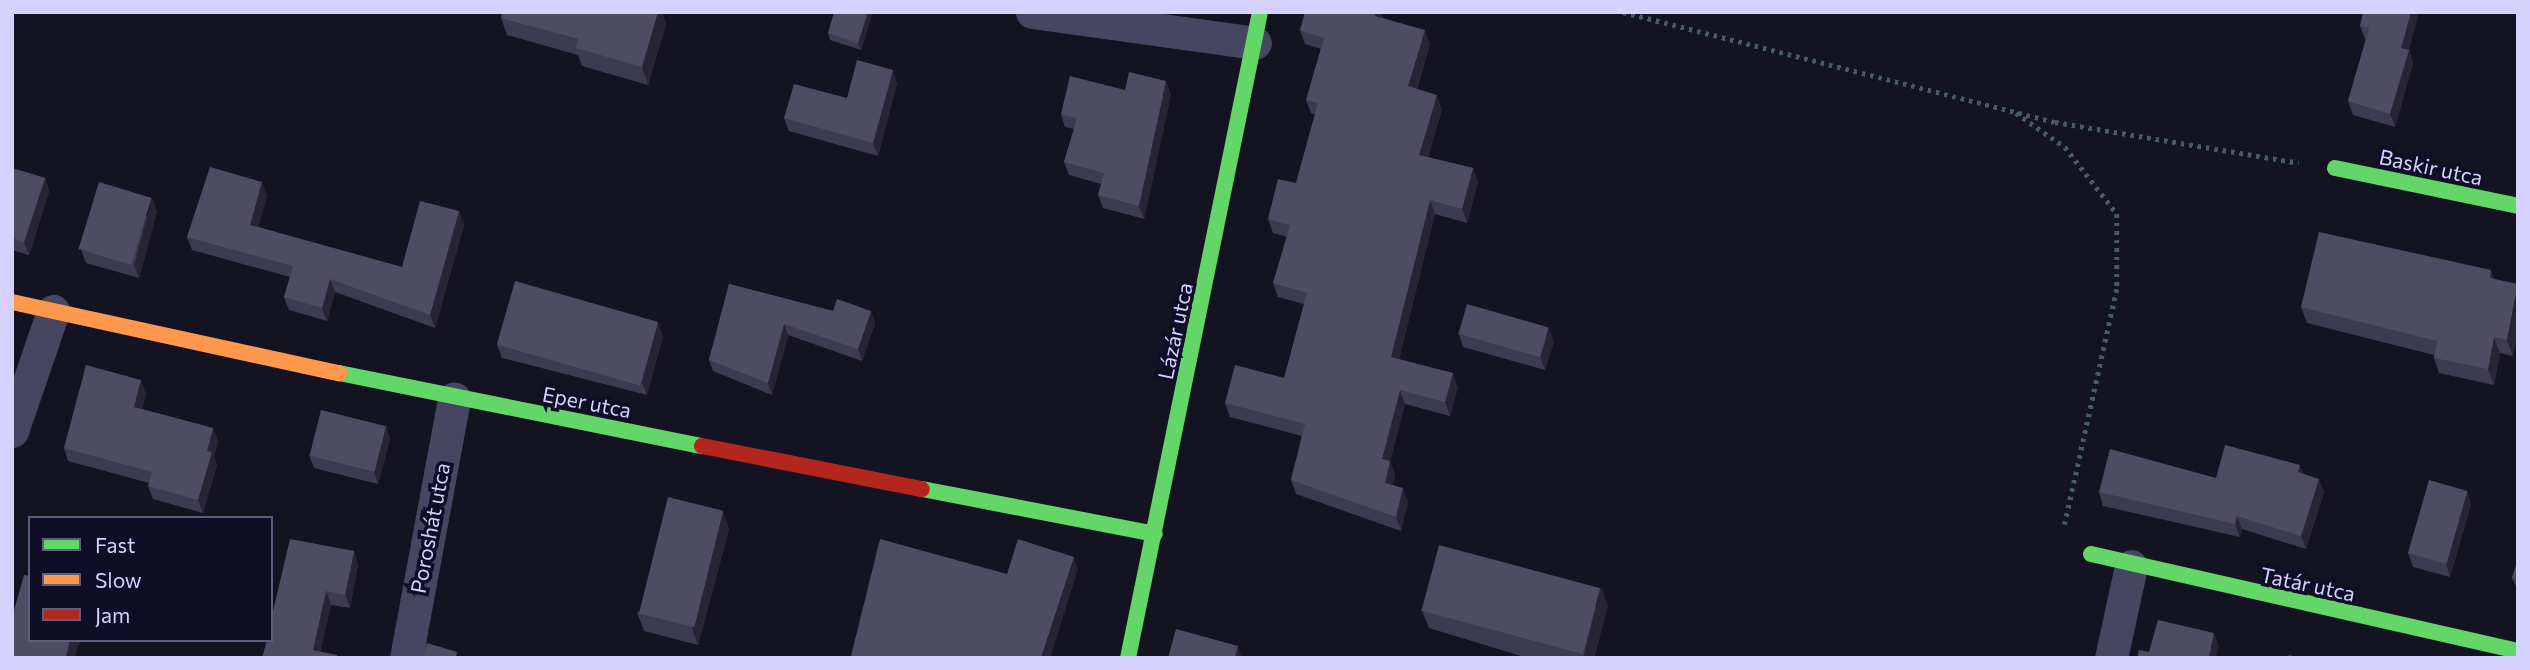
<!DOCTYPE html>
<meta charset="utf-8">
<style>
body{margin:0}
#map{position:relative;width:2530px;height:670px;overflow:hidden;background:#141321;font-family:Commissioner,sans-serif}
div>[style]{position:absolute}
.path>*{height:4.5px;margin-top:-2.25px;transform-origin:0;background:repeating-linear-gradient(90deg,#475a6a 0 3.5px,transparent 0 8.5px)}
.street>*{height:33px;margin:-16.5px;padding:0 16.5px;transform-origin:16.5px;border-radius:16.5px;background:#464662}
.fast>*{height:16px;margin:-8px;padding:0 8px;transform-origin:8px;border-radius:8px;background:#63d668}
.slow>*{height:16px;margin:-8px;padding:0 8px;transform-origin:8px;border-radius:8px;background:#ff974d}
.jam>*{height:16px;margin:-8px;padding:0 8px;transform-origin:8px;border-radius:8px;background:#b3261e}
.wall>*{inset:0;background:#3d3b50}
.shaded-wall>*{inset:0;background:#262435}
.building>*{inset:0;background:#4e4c63;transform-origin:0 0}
span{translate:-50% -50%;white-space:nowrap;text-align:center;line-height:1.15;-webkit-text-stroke:7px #100d27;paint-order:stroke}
.street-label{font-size:21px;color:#d6d2ff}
.frame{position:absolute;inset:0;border:14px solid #d6d2ff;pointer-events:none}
.legend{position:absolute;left:28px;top:516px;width:245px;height:126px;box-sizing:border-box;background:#100d27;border:2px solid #5f5c7d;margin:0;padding:9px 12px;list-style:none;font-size:21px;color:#d6d2ff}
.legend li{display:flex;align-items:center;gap:14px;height:35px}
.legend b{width:35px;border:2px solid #5f5c7d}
</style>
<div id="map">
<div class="path">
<div style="left:1623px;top:12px;width:446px;rotate:14.3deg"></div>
<div style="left:2055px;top:122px;width:247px;rotate:9.5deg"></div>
<div style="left:2016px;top:113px;width:60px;rotate:34.8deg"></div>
<div style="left:2065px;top:147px;width:85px;rotate:52.2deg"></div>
<div style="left:2117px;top:214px;width:75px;rotate:90deg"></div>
<div style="left:2117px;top:289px;width:241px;rotate:102.5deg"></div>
</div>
<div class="street">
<div style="left:1032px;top:12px;width:225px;rotate:7.9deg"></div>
<div style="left:12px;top:431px;width:127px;rotate:-71.1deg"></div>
<div style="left:406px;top:658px;width:264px;rotate:-79.5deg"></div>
<div style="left:2111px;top:658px;width:94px;rotate:-77.7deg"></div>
</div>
<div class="fast">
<div style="left:2335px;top:168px;width:187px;rotate:11.7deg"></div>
<div style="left:339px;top:373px;width:370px;rotate:11.4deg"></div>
<div style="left:922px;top:489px;width:237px;rotate:10.9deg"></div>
<div style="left:2091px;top:554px;width:438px;rotate:12.8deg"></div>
<div style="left:1128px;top:658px;width:659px;rotate:-78.45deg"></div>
</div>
<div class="slow">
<div style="left:12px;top:302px;width:335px;rotate:12.3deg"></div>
</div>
<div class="jam">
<div style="left:702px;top:446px;width:224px;rotate:11.1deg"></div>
</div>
<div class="wall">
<div style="clip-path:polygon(502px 12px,662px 12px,666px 24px,648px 85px,582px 66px,578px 55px,507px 35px,501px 18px)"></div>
<div style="clip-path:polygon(1381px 12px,1383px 18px,1430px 44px,1417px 89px,1442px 109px,1428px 157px,1473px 168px,1478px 182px,1467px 223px,1435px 214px,1399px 359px,1458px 387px,1450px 416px,1405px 404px,1390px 461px,1395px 475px,1393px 485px,1408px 502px,1401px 531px,1296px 494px,1291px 480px,1302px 436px,1230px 417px,1225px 403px,1284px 378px,1304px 304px,1278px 297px,1273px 283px,1287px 237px,1273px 233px,1268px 219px,1296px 183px,1315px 115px,1311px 113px,1306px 100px,1321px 49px,1305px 44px,1300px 30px)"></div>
<div style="clip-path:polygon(872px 14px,861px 50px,830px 40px,828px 33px)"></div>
<div style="clip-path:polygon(2418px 14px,2409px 50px,2413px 63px,2395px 127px,2353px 115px,2348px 101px,2366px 39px,2365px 39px,2360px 26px)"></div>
<div style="clip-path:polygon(897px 83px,878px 156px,789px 131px,784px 118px)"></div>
<div style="clip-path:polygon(1125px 90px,1171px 94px,1144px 219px,1103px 208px,1098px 195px,1101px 184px,1069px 175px,1064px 162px,1074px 129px,1065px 127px,1061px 114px)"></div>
<div style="clip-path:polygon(12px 168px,45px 178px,49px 192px,29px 255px,12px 250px)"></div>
<div style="clip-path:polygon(267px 195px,258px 227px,402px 267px,459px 211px,464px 225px,435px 328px,335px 292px,327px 321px,289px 310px,284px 297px,290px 277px,192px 250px,187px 237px)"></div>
<div style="clip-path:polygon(157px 211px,139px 278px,86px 263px,81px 250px)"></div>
<div style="clip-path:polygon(2491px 270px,2513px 356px,2500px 353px,2494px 385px,2439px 373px,2434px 358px,2434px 355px,2307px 323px,2301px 307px)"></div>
<div style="clip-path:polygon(729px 284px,833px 311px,871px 311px,875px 323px,862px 361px,788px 335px,772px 395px,713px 371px,709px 360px)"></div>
<div style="clip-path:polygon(1459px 334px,1554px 341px,1545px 370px,1463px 347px)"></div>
<div style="clip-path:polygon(663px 336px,647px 395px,502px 358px,497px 345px)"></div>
<div style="clip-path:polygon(146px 393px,142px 409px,213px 428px,218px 441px,214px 457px,217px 465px,203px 513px,153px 499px,148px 486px,149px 483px,68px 461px,64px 448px)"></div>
<div style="clip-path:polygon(386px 426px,390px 439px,378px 484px,314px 468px,309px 455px)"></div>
<div style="clip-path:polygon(2304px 474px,2324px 492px,2306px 549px,2242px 529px,2240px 537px,2103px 506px,2099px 492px,2216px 478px)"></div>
<div style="clip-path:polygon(2467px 491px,2471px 504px,2450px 577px,2413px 567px,2408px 553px)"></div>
<div style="clip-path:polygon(729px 529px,698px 645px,644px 631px,637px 613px)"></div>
<div style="clip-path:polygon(354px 551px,358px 565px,350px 608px,331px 605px,320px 652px,262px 658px)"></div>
<div style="clip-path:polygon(2518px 559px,2518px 591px,2512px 578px)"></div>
<div style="clip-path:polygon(1608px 605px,1594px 658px,1528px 658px,1429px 628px,1422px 611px)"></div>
</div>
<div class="shaded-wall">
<div style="clip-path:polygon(653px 12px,662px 12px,666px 24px,648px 85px,642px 67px)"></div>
<div style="clip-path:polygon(868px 12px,872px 12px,872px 14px,861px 50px,858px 43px)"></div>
<div style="clip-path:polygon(1376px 12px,1381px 12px,1383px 19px,1375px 16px)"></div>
<div style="clip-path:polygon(2411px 12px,2418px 12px,2418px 14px,2409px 50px,2413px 63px,2395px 127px,2390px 114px,2401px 48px)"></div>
<div style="clip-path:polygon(1425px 30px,1430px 44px,1413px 100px,1408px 86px)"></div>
<div style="clip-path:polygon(893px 70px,897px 83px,878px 156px,873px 143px)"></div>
<div style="clip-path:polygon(1166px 81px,1171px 94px,1144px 219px,1139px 206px)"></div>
<div style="clip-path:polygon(1437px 95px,1442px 109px,1424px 169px,1419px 155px)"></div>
<div style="clip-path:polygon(1473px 168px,1478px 182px,1467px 223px,1462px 209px)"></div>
<div style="clip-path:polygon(45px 178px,49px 192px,29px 255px,24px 242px)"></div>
<div style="clip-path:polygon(262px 182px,267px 195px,255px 238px,250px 225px)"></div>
<div style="clip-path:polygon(152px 198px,157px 211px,139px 278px,134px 265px)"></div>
<div style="clip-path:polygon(1430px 200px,1435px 214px,1396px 371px,1391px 357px)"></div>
<div style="clip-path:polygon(459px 211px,464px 225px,435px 328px,430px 315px)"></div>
<div style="clip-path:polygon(2491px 270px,2497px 285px,2490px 278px)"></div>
<div style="clip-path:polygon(330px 279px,335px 292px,327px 321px,322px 308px)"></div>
<div style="clip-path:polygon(2518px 289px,2518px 333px,2513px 356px,2507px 340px)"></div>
<div style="clip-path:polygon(871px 311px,875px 323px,862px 361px,858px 349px)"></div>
<div style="clip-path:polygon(658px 322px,663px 336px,647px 395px,642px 382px)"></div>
<div style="clip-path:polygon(784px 324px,788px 335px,772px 395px,768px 383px)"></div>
<div style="clip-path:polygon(1549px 328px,1554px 341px,1545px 370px,1540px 357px)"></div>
<div style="clip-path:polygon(2494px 337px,2500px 353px,2494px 385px,2488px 369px)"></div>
<div style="clip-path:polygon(1453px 373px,1458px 387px,1450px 416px,1445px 402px)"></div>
<div style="clip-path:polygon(141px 380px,146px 393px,139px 420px,134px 407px)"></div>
<div style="clip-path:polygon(1400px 390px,1405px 404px,1387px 473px,1382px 459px)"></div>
<div style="clip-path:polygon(386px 426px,390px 439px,378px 484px,374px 471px)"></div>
<div style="clip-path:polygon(213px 428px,218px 441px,214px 457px,217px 465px,203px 513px,198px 500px,207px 451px)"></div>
<div style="clip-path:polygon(1390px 461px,1395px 475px,1390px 497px,1385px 483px)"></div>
<div style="clip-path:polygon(2300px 465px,2305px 478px,2298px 472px)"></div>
<div style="clip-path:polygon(2319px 479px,2324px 492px,2306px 549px,2301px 536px)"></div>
<div style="clip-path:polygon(1403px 488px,1408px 502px,1401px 531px,1396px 517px)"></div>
<div style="clip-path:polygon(2467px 491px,2471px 504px,2450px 577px,2446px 564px)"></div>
<div style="clip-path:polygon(723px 511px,729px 529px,698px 645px,692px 628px)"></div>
<div style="clip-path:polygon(2237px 516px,2242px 529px,2240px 537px,2235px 524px)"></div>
<div style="clip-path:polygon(354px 551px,358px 565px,350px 608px,345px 595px)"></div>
<div style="clip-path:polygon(1074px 557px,1078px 570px,1050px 658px,1041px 658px)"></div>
<div style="clip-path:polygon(1601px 587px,1608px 605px,1594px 658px,1583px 658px)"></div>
<div style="clip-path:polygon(326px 591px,331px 605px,319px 658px,313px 650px)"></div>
<div style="clip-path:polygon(2214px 633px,2219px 646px,2216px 658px,2209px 658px)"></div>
<div style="clip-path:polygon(70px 640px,80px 640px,75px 658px,66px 658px)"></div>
<div style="clip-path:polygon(1238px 646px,1242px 658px,1235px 658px)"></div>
</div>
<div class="building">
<div style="clip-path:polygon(502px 12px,658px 12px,642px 67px,576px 48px,579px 39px,501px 18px)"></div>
<div style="clip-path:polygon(834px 12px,868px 12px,858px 43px,828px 33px)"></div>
<div style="clip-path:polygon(1305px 12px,1376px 12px,1375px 16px,1425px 30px,1408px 86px,1437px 95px,1419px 155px,1473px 168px,1462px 209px,1430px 200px,1391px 357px,1453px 373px,1445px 402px,1400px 390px,1382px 459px,1390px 461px,1385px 483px,1403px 488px,1396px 517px,1291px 480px,1305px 424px,1225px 403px,1235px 365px,1284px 378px,1307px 293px,1273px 283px,1290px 225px,1268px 219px,1278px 179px,1296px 183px,1318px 103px,1306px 100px,1324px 38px,1300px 30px)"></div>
<div style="clip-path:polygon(2363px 12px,2411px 12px,2401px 48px,2409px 50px,2390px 114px,2348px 101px,2369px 28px,2360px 26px)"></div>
<div style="clip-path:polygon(857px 60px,893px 70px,873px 143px,784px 118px,794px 84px,847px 98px)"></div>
<div style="clip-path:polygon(1129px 72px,1166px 81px,1139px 206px,1098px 195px,1104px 173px,1064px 162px,1077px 118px,1061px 114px,1070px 76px,1125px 90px)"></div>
<div style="clip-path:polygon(210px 167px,262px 182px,250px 225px,402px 267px,420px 201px,459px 211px,430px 315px,330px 279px,322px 308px,284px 297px,293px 266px,187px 237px)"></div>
<div style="clip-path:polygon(12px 168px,45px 178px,24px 242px,12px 238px)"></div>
<div style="left:99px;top:182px;width:55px;height:70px;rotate:17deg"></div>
<div style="clip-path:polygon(2319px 232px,2491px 270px,2490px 278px,2518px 284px,2507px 340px,2494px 337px,2488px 369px,2434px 358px,2437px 341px,2301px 307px)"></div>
<div style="left:515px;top:281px;width:149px;height:66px;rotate:16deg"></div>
<div style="clip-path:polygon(729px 284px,833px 311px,837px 299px,871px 311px,858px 349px,784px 324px,768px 383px,709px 360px)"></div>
<div style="left:1467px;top:304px;width:85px;height:31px;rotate:16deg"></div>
<div style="clip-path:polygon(86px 365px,141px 380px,134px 407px,213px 428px,207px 451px,212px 452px,198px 500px,148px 486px,152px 472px,64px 448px)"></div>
<div style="left:321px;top:410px;width:67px;height:47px;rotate:14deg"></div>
<div style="clip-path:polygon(2225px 445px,2300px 465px,2298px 472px,2319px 479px,2301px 536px,2237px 516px,2235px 524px,2099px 492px,2110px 449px,2216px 478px)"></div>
<div style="left:2429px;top:480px;width:40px;height:76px;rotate:16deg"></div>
<div style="left:668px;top:497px;width:57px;height:120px;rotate:14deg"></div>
<div style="clip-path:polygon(290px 539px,354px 551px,345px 595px,326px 591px,313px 650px,337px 655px,337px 658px,262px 658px,267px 640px,271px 640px,271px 620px)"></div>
<div style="clip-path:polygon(880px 539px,1007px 574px,1018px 539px,1074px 557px,1041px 658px,861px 658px,851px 656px)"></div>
<div style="left:1439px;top:545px;width:167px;height:68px;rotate:15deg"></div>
<div style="clip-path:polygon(2518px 559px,2518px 579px,2512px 578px)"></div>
<div style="clip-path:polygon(24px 575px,30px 576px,30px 640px,70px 640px,66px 658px,12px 658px,12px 617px)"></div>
<div style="clip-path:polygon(2158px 620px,2214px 633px,2209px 658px,2137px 658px,2139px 650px,2149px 652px)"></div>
<div style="clip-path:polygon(1176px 629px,1238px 646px,1235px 658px,1168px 658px)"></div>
<div style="clip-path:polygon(427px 643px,457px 652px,456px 658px,422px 658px)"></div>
<div style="clip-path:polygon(2289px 655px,2300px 658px,2288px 658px)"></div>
</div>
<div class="street-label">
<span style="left:2431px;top:167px;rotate:12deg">Baskir utca</span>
<span style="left:1175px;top:331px;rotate:-78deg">Lázár utca</span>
<span style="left:587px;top:402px;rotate:11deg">Eper utca</span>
<span style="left:430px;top:528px;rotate:-79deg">Poroshát utca</span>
<span style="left:2308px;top:584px;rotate:12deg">Tatár utca</span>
</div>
<div class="frame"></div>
<ul class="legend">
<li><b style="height:9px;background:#63d668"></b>Fast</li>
<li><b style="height:9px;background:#ff974d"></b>Slow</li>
<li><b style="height:9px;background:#b3261e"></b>Jam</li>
</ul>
</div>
